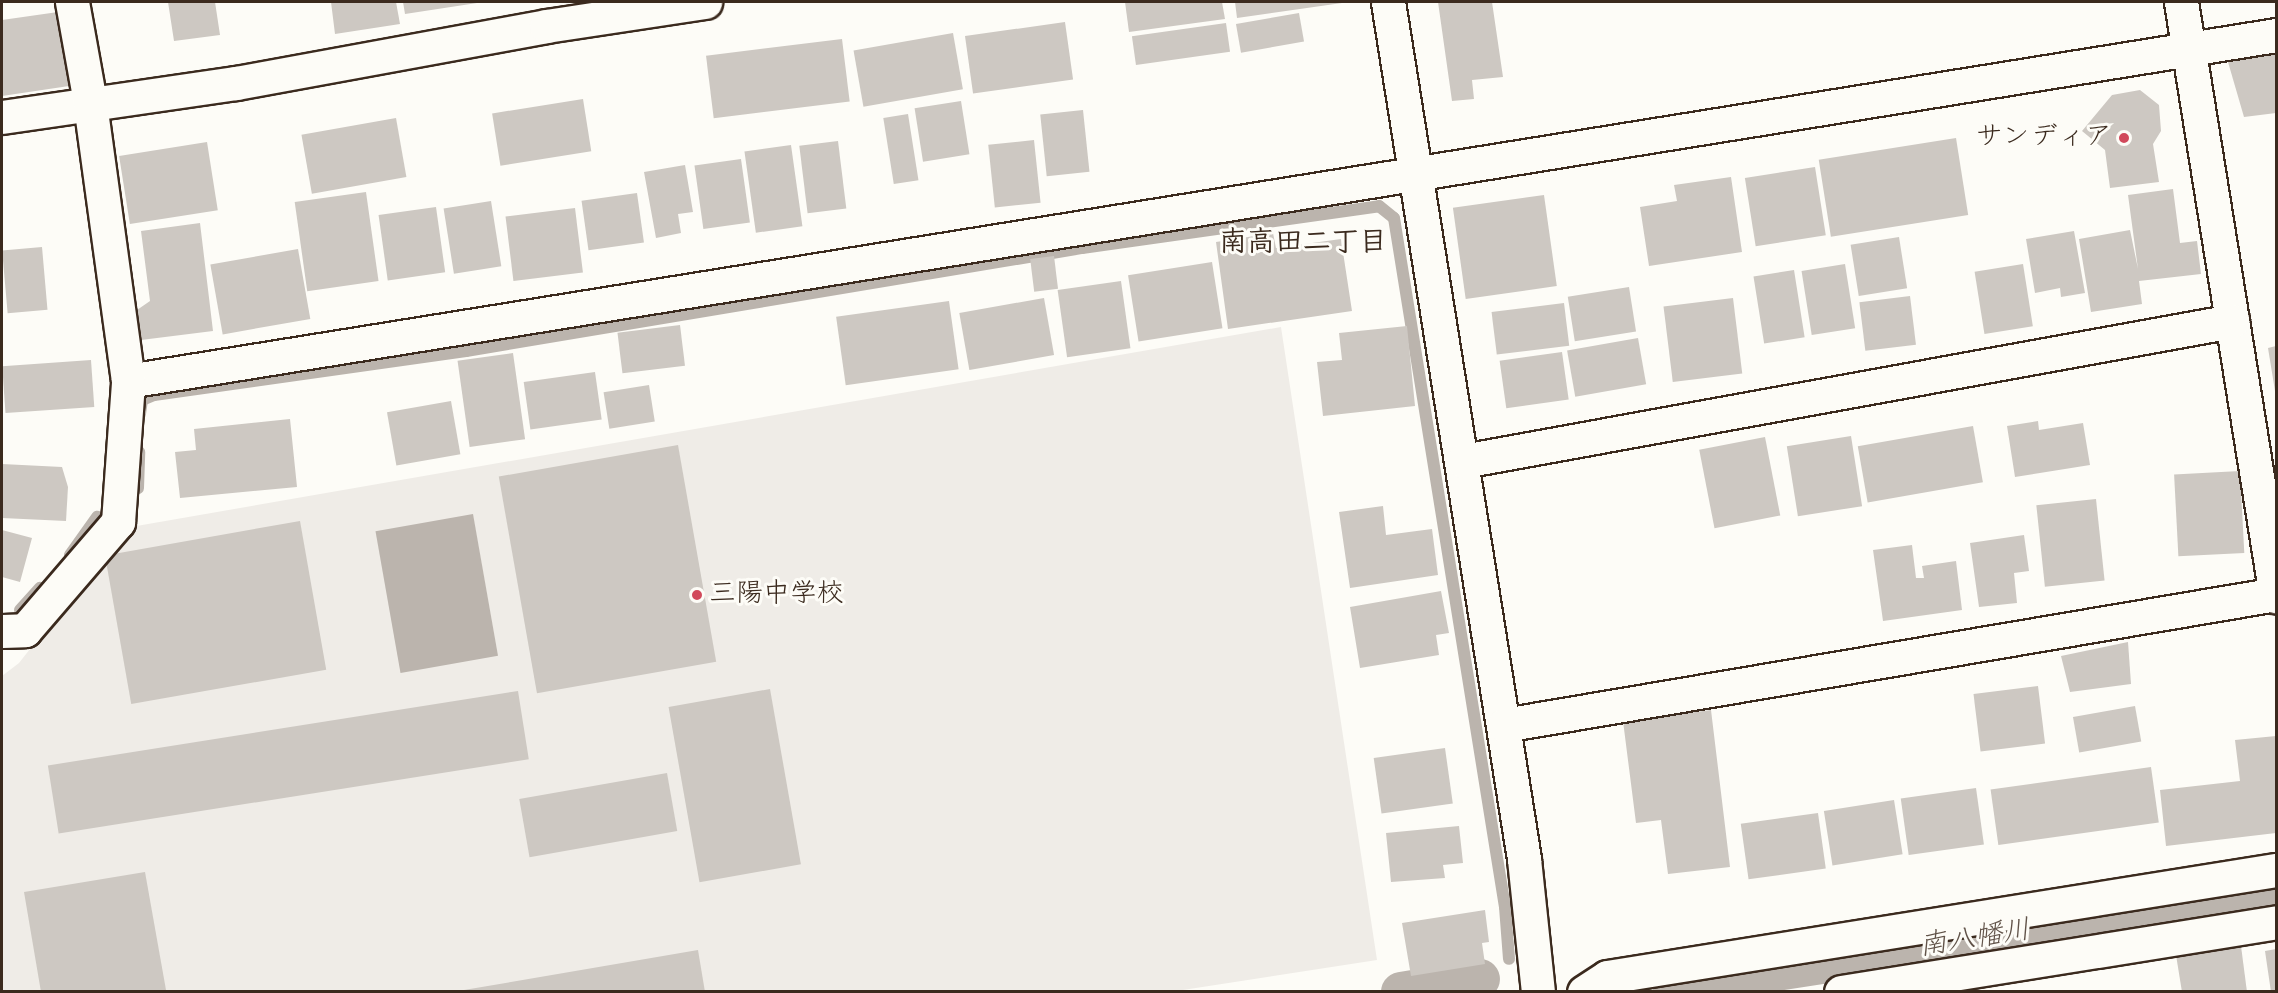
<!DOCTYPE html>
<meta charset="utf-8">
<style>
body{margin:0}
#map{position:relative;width:2278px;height:993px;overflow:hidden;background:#fdfcf7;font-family:"Indie Flower","Klee One",sans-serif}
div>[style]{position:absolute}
.built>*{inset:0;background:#efece7}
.water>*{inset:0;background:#bbb4ad;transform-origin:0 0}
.stream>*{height:12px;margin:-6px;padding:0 6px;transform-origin:6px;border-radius:6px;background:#bbb4ad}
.canal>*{height:40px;margin:-20px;padding:0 20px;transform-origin:20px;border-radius:20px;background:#bbb4ad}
.building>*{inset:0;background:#cdc8c2;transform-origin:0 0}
.roads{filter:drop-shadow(2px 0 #3b2a1e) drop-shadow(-2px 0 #3b2a1e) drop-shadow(0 2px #3b2a1e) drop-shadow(0 -2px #3b2a1e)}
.minor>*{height:33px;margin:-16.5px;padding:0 16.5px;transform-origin:16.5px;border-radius:16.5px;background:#fdfcf7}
.dots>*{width:16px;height:16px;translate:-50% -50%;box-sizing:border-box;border:3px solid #fdfcf7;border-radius:50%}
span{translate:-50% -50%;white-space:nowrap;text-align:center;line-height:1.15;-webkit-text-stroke:6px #fdfcf7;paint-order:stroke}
.poi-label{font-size:27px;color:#3b2a1e}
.right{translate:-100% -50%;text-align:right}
.left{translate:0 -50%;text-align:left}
.neighbourhood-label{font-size:28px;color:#3b2a1e;font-weight:700}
.water-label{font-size:28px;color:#615349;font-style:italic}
.frame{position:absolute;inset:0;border:3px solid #3b2a1e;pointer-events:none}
</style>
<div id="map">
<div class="built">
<div style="clip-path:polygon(1281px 327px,1377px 960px,1170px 992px,2px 992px,2px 676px,19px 663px,125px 528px)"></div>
</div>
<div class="water">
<div style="left:473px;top:514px;width:144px;height:99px;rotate:80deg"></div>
</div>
<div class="stream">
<div style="left:140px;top:414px;width:14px;rotate:-82deg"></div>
<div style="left:142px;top:400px;width:13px;rotate:-23deg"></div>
<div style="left:154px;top:395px;width:315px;rotate:-8deg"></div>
<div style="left:466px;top:351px;width:625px;rotate:-9.49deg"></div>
<div style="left:1082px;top:248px;width:300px;rotate:-8deg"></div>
<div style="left:1379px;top:206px;width:19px;rotate:39deg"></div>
<div style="left:1394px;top:218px;width:698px;rotate:80.85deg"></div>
<div style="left:1505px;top:907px;width:52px;rotate:85.6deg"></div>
<div style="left:138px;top:488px;width:36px;rotate:-88deg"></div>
<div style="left:70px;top:555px;width:47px;rotate:-54.6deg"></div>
<div style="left:20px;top:610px;width:30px;rotate:-48deg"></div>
</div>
<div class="canal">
<div style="left:1673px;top:987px;width:610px;rotate:-8.77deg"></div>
<div style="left:1401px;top:992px;width:80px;rotate:-9.3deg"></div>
</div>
<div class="building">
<div style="clip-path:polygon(168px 2px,215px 2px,220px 35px,174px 41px)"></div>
<div style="clip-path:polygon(331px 2px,396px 2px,400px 24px,335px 34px)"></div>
<div style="clip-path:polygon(403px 2px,477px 2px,477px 3px,405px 14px)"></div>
<div style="clip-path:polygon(1125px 2px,1222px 2px,1225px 19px,1129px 32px)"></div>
<div style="clip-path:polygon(1235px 2px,1342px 2px,1342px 3px,1237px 18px)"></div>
<div style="clip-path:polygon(1438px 2px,1492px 2px,1503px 77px,1472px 80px,1474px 99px,1452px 101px)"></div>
<div style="clip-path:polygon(58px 12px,69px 86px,2px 96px,2px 20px)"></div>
<div style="left:1299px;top:13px;width:29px;height:64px;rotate:80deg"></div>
<div style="left:1065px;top:22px;width:58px;height:101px;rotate:82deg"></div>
<div style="left:1226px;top:23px;width:29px;height:95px;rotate:82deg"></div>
<div style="left:953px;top:33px;width:57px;height:101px;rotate:80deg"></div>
<div style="left:842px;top:39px;width:63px;height:137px;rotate:83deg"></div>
<div style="clip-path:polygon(2276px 54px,2276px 113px,2244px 117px,2228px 62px)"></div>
<div style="clip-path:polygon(2140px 90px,2159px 105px,2161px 131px,2153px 144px,2159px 182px,2110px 188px,2105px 150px,2082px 131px,2112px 95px)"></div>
<div style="left:583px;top:99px;width:53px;height:92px;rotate:81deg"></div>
<div style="left:961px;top:101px;width:54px;height:47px;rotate:81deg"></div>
<div style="left:1083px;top:110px;width:62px;height:43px;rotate:84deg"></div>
<div style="left:908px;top:114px;width:67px;height:25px;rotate:81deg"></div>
<div style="left:396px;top:118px;width:60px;height:96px;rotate:80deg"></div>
<div style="left:1956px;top:138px;width:78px;height:139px;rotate:81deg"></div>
<div style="left:1034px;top:140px;width:63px;height:46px;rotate:84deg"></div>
<div style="left:838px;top:141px;width:68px;height:39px;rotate:83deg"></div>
<div style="left:207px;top:142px;width:69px;height:89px;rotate:81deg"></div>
<div style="left:791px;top:145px;width:82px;height:47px;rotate:82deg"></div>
<div style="left:741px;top:159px;width:64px;height:47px;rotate:82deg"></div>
<div style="clip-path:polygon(685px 165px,693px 212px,678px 214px,681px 233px,656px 238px,644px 172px)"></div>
<div style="left:1815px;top:167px;width:69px;height:71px;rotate:81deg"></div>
<div style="clip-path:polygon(1731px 177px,1742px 252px,1649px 266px,1640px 207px,1677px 201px,1674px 185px)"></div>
<div style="clip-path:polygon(2173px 189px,2180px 243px,2197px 241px,2201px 274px,2139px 281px,2142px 304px,2091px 312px,2079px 239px,2130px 230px,2138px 269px,2128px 195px)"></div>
<div style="left:366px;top:192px;width:90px;height:72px;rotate:82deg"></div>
<div style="left:637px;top:193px;width:50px;height:56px;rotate:82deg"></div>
<div style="left:1544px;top:195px;width:92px;height:92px;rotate:82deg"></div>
<div style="left:491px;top:201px;width:66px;height:48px;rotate:81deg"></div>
<div style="left:436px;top:207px;width:66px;height:58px;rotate:82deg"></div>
<div style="left:575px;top:208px;width:65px;height:70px;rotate:83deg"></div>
<div style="clip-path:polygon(200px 223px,213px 331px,141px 340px,137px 310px,150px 301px,141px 231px)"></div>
<div style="clip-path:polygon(2074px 231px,2085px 293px,2061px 297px,2060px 288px,2035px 293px,2026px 239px)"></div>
<div style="clip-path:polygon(1273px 233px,1276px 248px,1341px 239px,1352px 311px,1228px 329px,1216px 242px)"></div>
<div style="left:1899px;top:237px;width:52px;height:49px;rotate:81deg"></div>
<div style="left:42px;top:247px;width:63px;height:40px;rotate:85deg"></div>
<div style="left:298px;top:249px;width:71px;height:89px;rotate:80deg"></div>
<div style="left:1054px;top:256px;width:33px;height:24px;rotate:83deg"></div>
<div style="left:1212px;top:262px;width:67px;height:85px;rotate:81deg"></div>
<div style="left:1845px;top:264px;width:65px;height:44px;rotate:81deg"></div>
<div style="left:2023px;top:264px;width:63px;height:49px;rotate:81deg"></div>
<div style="left:1794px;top:270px;width:68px;height:41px;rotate:81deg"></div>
<div style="left:1121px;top:281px;width:68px;height:64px;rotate:82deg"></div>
<div style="left:1629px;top:287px;width:45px;height:62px;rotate:81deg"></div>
<div style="left:1910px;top:296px;width:49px;height:51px;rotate:83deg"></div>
<div style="left:1044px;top:298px;width:58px;height:86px;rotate:80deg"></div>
<div style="left:1733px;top:298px;width:76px;height:70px;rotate:83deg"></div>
<div style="left:949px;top:301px;width:69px;height:114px;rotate:82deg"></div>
<div style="left:1564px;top:303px;width:43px;height:73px;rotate:83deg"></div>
<div style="left:680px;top:325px;width:41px;height:63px;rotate:83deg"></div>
<div style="clip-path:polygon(1407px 326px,1415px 406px,1323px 416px,1317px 362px,1342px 360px,1339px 333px)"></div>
<div style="left:1638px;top:338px;width:47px;height:72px;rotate:80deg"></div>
<div style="clip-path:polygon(2276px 346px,2276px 391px,2275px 391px,2268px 348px)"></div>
<div style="left:1562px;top:352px;width:48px;height:63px;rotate:82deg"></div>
<div style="left:513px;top:353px;width:87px;height:56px;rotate:82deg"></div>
<div style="left:91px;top:360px;width:47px;height:89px;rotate:86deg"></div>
<div style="left:595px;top:372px;width:48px;height:72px;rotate:82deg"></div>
<div style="left:649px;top:385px;width:37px;height:46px;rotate:81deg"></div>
<div style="left:451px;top:401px;width:54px;height:65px;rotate:80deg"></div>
<div style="clip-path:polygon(290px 419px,297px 487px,180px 498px,175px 452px,196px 450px,194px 429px)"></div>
<div style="clip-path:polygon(2038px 421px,2039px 430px,2083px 423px,2090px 465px,2015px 477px,2007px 426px)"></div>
<div style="left:1973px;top:426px;width:57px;height:117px;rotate:80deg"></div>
<div style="left:1851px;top:436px;width:71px;height:65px;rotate:81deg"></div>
<div style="left:1765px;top:437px;width:80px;height:67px;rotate:79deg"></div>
<div style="left:678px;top:445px;width:220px;height:182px;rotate:80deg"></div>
<div style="clip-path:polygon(2px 464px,62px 467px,68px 487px,66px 521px,2px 518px)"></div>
<div style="left:2240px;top:471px;width:82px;height:66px;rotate:87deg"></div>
<div style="left:2096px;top:499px;width:82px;height:60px;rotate:84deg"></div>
<div style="clip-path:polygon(1383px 506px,1386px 535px,1432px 529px,1438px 575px,1350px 588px,1339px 512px)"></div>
<div style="left:300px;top:521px;width:151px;height:198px;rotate:80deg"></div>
<div style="clip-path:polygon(2px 530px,32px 538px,20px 582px,2px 577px)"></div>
<div style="clip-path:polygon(2024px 535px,2029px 571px,2014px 573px,2017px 603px,1979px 607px,1970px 543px)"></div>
<div style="clip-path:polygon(1912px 545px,1916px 578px,1924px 578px,1922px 566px,1956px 561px,1962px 610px,1883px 621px,1873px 550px)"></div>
<div style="clip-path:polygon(1441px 591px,1449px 633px,1436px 635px,1439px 655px,1360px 668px,1350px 607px)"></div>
<div style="clip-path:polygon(2128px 642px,2131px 684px,2070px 692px,2061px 656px)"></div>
<div style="left:2038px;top:686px;width:58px;height:65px;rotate:83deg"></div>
<div style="left:770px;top:689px;width:178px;height:103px;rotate:80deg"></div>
<div style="left:518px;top:691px;width:69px;height:476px;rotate:81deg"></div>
<div style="left:2135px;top:706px;width:36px;height:63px;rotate:80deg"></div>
<div style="clip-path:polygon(1711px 710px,1730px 867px,1668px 874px,1661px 820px,1636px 823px,1623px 721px)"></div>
<div style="clip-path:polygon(2276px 736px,2276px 833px,2166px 846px,2160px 790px,2240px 781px,2235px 740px)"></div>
<div style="left:1445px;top:748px;width:56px;height:72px;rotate:82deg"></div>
<div style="left:2151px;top:767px;width:56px;height:162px;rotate:82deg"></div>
<div style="left:667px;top:773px;width:59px;height:150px;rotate:80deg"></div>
<div style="left:1976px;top:788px;width:57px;height:76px;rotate:82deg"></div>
<div style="left:1894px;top:800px;width:55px;height:71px;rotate:81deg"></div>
<div style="left:1818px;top:813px;width:56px;height:78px;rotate:82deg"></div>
<div style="clip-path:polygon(1459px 826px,1463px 863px,1443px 865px,1445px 878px,1391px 882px,1386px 833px)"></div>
<div style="clip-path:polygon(145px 872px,166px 990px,41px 992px,24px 892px)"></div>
<div style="clip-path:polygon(1485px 910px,1489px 942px,1482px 943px,1485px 964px,1411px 976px,1402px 923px)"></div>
<div style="clip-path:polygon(2241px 946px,2247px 992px,2182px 992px,2176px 955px)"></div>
<div style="clip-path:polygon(2276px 949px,2276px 992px,2271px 992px,2265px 951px)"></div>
<div style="clip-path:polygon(698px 950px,705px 992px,464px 992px,464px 990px)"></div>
</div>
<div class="roads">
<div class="minor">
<div style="left:1388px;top:2px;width:868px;rotate:80.98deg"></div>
<div style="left:1524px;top:859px;width:134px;rotate:84deg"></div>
<div style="left:2181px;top:2px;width:602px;rotate:80.91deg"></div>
<div style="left:2px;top:117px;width:236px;rotate:-8.3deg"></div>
<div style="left:236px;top:83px;width:315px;rotate:-10.4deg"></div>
<div style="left:546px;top:26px;width:161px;rotate:-8.6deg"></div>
<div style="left:128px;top:381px;width:2176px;rotate:-9.15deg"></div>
<div style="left:1463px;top:461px;width:782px;rotate:-10.32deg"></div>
<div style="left:2px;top:631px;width:23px;rotate:-2deg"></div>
<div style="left:25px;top:630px;width:143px;rotate:-49.3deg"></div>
<div style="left:118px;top:522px;width:141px;rotate:-85.9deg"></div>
<div style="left:128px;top:381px;width:282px;rotate:-97.8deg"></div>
<div style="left:90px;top:102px;width:102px;rotate:-100.2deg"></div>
<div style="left:1504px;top:725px;width:783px;rotate:-9.63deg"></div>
<div style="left:1584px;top:992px;width:27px;rotate:-33deg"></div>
<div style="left:1607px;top:977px;width:678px;rotate:-9.09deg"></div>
<div style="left:1841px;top:992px;width:441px;rotate:-9.1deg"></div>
</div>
</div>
<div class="dots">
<div style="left:2124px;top:138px;background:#d1495b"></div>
<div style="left:697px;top:595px;background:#d1495b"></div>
</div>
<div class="poi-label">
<span class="right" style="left:2112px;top:138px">サンディア</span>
<span class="left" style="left:709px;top:595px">三陽中学校</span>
</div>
<div class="neighbourhood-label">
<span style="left:1303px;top:244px">南高田二丁目</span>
</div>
<div class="water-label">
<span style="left:1975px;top:940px;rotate:-9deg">南八幡川</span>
</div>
<div class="frame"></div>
</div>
